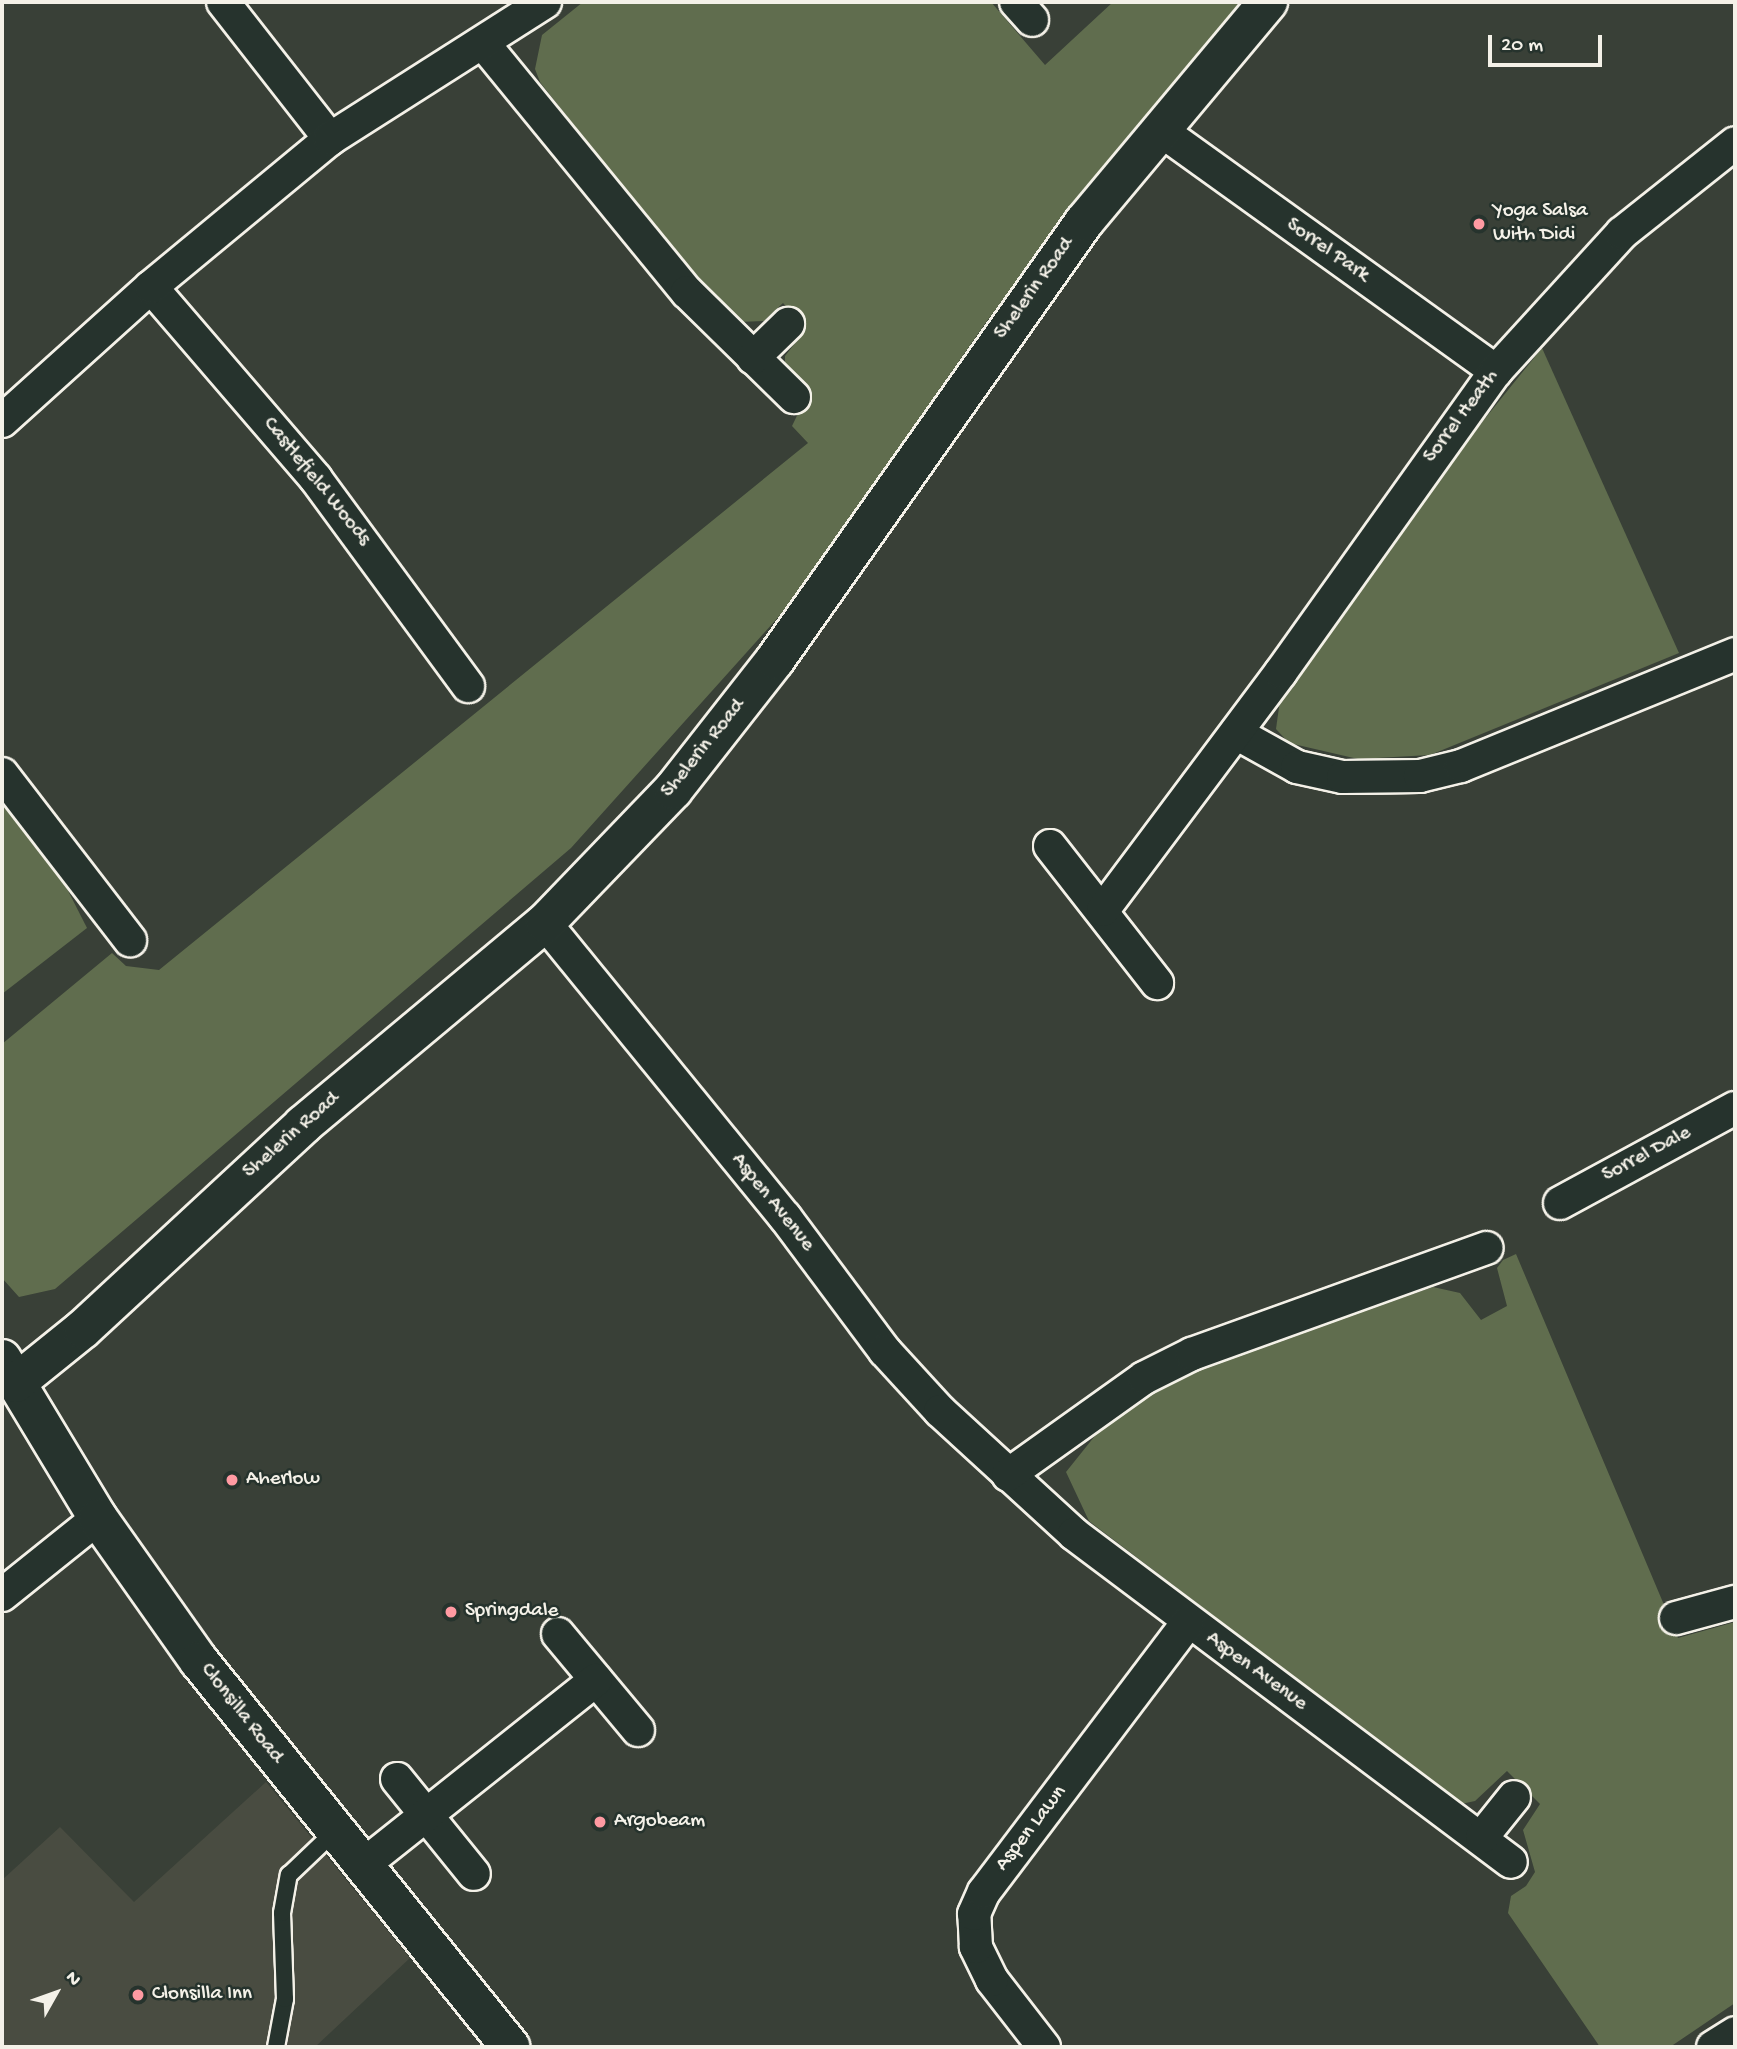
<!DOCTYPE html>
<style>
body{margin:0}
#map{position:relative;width:1737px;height:2049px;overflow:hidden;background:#394037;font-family:"Gochi Hand",sans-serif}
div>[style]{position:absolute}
.built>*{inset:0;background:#494c41}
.green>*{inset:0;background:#606d4e}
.roads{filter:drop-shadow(2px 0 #f4f1e8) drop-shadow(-2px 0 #f4f1e8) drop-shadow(0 2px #f4f1e8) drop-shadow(0 -2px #f4f1e8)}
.lane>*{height:16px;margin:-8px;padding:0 8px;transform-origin:8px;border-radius:8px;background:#26332d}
.street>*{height:32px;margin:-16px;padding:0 16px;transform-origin:16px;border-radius:16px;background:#26332d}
.secondary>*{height:38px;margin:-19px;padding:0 19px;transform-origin:19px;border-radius:19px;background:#26332d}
.dots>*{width:19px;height:19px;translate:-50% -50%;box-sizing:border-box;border:4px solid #26332d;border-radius:50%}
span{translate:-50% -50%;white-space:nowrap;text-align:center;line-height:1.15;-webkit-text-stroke:5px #26332d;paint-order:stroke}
.poi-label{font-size:21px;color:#f4f1e8}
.left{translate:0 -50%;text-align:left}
.street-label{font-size:21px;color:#f4f1e8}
.frame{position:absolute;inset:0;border:4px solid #f4f1e8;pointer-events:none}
.north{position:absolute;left:21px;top:1958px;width:70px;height:70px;-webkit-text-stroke:5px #26332d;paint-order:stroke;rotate:50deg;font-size:19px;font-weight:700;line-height:28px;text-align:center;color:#f4f1e8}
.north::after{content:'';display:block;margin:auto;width:24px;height:32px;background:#f4f1e8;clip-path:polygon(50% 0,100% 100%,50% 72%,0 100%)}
.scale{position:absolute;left:1488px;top:35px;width:114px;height:32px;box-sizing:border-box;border:4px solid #f4f1e8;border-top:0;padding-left:9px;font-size:21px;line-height:24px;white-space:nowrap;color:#f4f1e8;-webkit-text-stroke:5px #26332d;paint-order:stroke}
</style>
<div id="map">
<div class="built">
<div style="clip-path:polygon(266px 1782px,410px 1958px,315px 2047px,2px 2047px,2px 1880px,60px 1827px,134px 1902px)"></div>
</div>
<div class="green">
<div style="clip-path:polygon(583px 2px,991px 2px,1045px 65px,1113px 2px,1247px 2px,1100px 172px,987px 321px,790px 604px,571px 848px,55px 1289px,19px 1297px,2px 1278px,2px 1044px,112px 953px,126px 966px,159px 970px,808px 443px,792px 426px,807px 395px,785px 366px,785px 356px,806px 329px,783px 303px,764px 321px,738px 322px,696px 281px,540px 82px,535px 69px,542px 35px)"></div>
<div style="clip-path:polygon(1542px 348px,1679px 653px,1430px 755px,1358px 759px,1289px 743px,1276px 729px,1280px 700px,1458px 452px)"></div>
<div style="clip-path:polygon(2px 799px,58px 871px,87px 928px,2px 994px)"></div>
<div style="clip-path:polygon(1516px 1254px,1678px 1638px,1735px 1622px,1735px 2003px,1670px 2047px,1600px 2047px,1508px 1913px,1511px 1896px,1526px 1886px,1535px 1872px,1523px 1830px,1540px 1804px,1507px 1771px,1475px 1801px,1461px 1804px,1089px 1521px,1066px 1472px,1102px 1427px,1162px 1388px,1218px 1361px,1433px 1287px,1460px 1293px,1481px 1320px,1507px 1306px,1497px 1268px,1503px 1260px)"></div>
</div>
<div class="roads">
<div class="lane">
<div style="left:276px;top:2047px;width:49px;rotate:-79.4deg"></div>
<div style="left:285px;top:1999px;width:86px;rotate:-92deg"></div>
<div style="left:282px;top:1913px;width:39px;rotate:-80deg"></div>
<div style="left:289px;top:1875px;width:62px;rotate:-43.7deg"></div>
</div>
<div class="street">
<div style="left:223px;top:2px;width:174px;rotate:52deg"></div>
<div style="left:1016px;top:2px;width:24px;rotate:48deg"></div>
<div style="left:483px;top:43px;width:322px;rotate:50.7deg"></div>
<div style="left:687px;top:292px;width:150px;rotate:44.5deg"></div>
<div style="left:1159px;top:129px;width:415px;rotate:35.7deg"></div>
<div style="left:151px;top:287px;width:253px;rotate:49.3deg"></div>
<div style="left:316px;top:479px;width:257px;rotate:53.7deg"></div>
<div style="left:753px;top:358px;width:49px;rotate:-44.2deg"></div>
<div style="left:2px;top:421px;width:200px;rotate:-42deg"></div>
<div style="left:151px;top:287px;width:232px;rotate:-39.6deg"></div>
<div style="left:330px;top:139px;width:255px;rotate:-32.5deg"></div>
<div style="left:1236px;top:733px;width:70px;rotate:29.1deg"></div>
<div style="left:1297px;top:767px;width:47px;rotate:12.3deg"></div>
<div style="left:1343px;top:777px;width:77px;rotate:-0.7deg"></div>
<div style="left:1420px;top:776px;width:42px;rotate:-13.7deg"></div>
<div style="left:1461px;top:766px;width:296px;rotate:-22.2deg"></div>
<div style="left:2px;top:774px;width:210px;rotate:52.4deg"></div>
<div style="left:1050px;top:846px;width:174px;rotate:52deg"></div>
<div style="left:1103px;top:910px;width:297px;rotate:-53.2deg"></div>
<div style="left:1281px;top:672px;width:370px;rotate:-54.5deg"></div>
<div style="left:1496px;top:371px;width:187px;rotate:-47.6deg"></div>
<div style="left:1622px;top:233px;width:144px;rotate:-38.5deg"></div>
<div style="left:545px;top:923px;width:380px;rotate:50.8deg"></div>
<div style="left:785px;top:1217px;width:167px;rotate:53.3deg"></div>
<div style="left:885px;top:1351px;width:81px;rotate:47.5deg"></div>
<div style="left:940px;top:1411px;width:182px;rotate:42.5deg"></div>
<div style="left:1074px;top:1534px;width:546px;rotate:36.89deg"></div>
<div style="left:1560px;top:1203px;width:199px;rotate:-28.5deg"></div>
<div style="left:1008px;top:1475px;width:167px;rotate:-35.5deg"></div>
<div style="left:1144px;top:1378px;width:54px;rotate:-26.6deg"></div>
<div style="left:1192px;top:1354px;width:313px;rotate:-19.8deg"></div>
<div style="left:2px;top:1595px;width:123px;rotate:-38.7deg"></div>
<div style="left:1676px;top:1618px;width:61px;rotate:-15.2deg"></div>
<div style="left:558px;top:1634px;width:125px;rotate:50.2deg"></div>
<div style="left:397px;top:1779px;width:122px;rotate:51deg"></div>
<div style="left:1482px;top:1837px;width:51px;rotate:-51.3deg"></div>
<div style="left:362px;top:1866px;width:299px;rotate:-38.5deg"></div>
<div style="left:1044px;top:2047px;width:85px;rotate:-127.8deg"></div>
<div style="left:992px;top:1980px;width:37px;rotate:-116deg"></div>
<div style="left:976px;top:1947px;width:33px;rotate:-93deg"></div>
<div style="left:974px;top:1914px;width:24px;rotate:-66deg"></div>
<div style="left:984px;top:1892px;width:338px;rotate:-52.9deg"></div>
<div style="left:1713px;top:2047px;width:26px;rotate:-32deg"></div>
</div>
<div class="secondary">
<div style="left:2px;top:1359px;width:186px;rotate:58.9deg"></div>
<div style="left:98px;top:1518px;width:175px;rotate:54.8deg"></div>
<div style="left:199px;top:1661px;width:496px;rotate:51.1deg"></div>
<div style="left:16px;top:1383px;width:86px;rotate:-38.9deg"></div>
<div style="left:83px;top:1329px;width:300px;rotate:-42.8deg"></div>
<div style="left:303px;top:1125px;width:315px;rotate:-39.9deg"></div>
<div style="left:545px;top:923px;width:185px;rotate:-46.1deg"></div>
<div style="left:673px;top:790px;width:165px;rotate:-51.9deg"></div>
<div style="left:775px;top:660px;width:536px;rotate:-54.8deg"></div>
<div style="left:1084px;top:222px;width:287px;rotate:-50.1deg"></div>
</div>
</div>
<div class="dots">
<div style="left:1479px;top:224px;background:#ff9aa2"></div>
<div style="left:232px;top:1480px;background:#ff9aa2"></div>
<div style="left:451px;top:1612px;background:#ff9aa2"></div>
<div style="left:600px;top:1822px;background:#ff9aa2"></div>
<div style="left:138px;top:1995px;background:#ff9aa2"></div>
</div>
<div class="poi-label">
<span class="left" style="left:1493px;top:224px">Yoga Salsa<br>With Didi</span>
<span class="left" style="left:246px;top:1480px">Aherlow</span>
<span class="left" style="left:465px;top:1612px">Springdale</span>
<span class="left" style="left:614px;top:1822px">Argobeam</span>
<span class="left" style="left:152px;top:1995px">Clonsilla Inn</span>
</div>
<div class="street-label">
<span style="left:1327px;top:251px;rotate:35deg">Sorrel Park</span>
<span style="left:1035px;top:289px;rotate:-54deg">Shelerin Road</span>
<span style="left:1462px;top:417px;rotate:-53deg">Sorrel Heath</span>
<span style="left:316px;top:482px;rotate:51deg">Castlefield Woods</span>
<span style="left:704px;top:749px;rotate:-51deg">Shelerin Road</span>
<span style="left:292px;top:1136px;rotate:-41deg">Shelerin Road</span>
<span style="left:1647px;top:1155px;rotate:-28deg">Sorrel Dale</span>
<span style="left:772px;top:1203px;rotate:51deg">Aspen Avenue</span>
<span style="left:1256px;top:1672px;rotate:36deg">Aspen Avenue</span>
<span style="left:241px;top:1714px;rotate:52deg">Clonsilla Road</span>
<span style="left:1032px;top:1829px;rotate:-52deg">Aspen Lawn</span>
</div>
<div class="frame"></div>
<div class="north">N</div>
<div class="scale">20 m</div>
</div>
